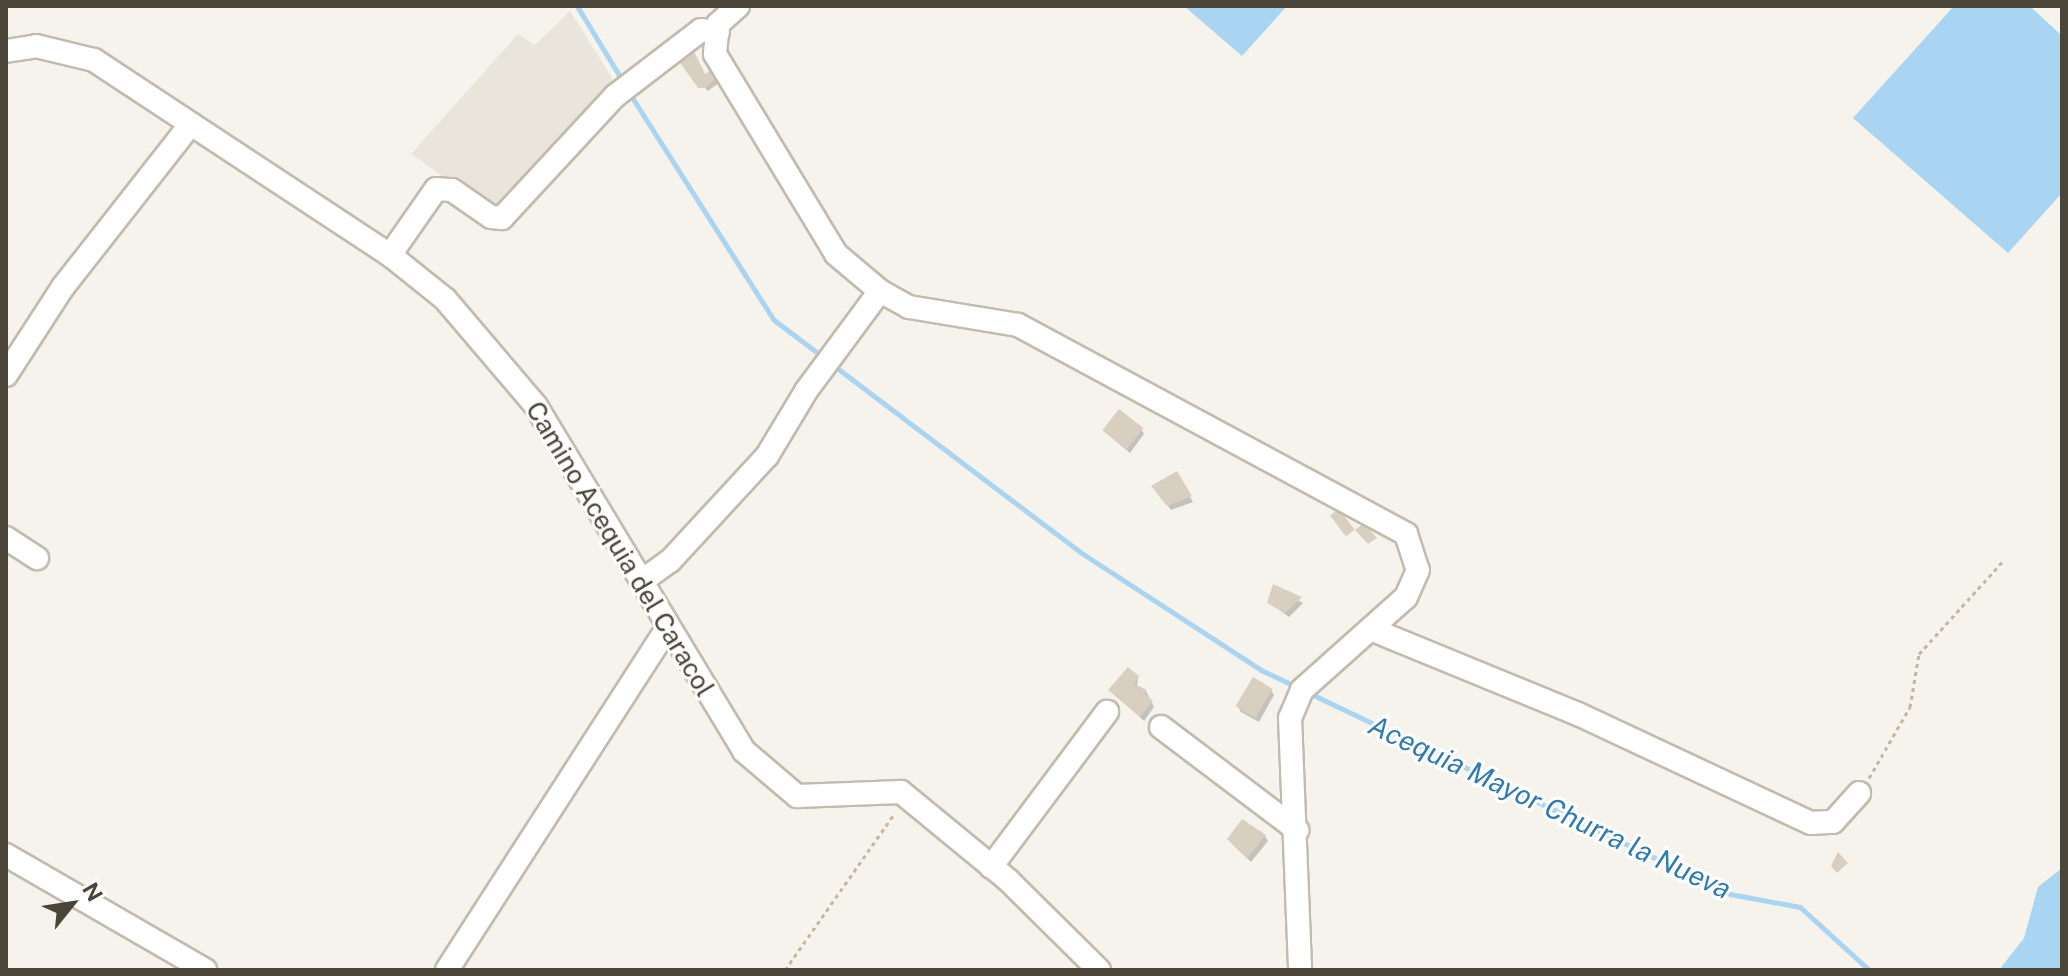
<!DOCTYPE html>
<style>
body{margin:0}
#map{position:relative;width:2068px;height:976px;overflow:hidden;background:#f6f3ec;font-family:"Public Sans",sans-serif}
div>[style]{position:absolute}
.residential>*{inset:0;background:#eae5da}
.water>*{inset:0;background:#a9d4f2}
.shadow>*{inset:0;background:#0003}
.stream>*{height:5px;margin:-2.5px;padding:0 2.5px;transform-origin:2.5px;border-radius:2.5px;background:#a9d4f2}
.building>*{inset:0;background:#d8cfc1;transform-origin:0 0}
.path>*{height:3px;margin-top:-1.5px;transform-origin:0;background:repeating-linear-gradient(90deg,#c4b79f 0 4px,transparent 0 8px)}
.roads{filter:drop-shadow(2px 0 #c2bbae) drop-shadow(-2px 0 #c2bbae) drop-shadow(0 2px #c2bbae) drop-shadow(0 -2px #c2bbae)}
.minor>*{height:22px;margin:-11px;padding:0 11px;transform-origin:11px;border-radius:11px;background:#fff}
span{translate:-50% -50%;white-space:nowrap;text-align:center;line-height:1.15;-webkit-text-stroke:6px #fff;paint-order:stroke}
.street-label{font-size:26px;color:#4b4439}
.water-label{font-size:28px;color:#2e7ab2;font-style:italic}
.frame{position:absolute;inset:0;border:8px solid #4b4439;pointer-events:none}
.north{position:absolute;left:32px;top:864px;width:80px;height:80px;-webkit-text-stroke:6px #fff;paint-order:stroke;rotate:60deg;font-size:22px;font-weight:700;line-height:32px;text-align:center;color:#4b4439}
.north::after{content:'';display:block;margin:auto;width:28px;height:36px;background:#4b4439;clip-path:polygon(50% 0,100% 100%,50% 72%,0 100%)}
</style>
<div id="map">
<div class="residential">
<div style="clip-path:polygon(570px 11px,615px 83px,497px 215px,411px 154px,518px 34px,535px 45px)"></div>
</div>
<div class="water">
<div style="clip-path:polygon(1184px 6px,1287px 6px,1242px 56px)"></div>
<div style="clip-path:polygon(1954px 6px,2030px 6px,2062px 36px,2062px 193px,2008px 253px,1853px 118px)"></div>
<div style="clip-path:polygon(2062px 868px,2062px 970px,1999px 970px,2024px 938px,2038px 887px)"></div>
</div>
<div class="shadow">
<div style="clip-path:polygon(683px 65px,705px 77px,712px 72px,720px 82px,708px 91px)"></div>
<div style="clip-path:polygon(1141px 429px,1144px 434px,1130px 453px,1105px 432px)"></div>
<div style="clip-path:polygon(1177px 474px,1193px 502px,1171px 510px,1157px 491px)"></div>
<div style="clip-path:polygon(1273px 587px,1303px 603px,1289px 617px,1270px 603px)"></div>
<div style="clip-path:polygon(1138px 678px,1137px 688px,1146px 691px,1154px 707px,1144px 721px,1111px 690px)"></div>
<div style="clip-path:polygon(1271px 690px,1274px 695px,1259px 722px,1241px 712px,1238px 707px)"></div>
<div style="clip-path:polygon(1265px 836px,1268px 841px,1251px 862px,1232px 844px)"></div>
</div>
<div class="stream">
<div style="left:577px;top:6px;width:81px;rotate:58.7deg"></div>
<div style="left:633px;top:99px;width:262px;rotate:57.5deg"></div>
<div style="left:774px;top:320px;width:61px;rotate:37.1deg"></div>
<div style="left:833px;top:365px;width:310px;rotate:37.1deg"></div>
<div style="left:1080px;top:552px;width:216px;rotate:33.1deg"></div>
<div style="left:1261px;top:670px;width:40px;rotate:25deg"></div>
<div style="left:1309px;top:693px;width:467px;rotate:25.5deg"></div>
<div style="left:1730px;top:894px;width:71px;rotate:10.5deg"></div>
<div style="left:1800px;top:907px;width:93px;rotate:42.4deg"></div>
</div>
<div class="building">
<div style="clip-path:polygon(693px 49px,705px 74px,713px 69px,719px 76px,705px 88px,698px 88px,678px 60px)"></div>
<div style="left:1119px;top:409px;width:31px;height:27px;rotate:38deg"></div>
<div style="clip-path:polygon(1177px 471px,1192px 496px,1167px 506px,1151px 486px)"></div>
<div style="left:1339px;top:509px;width:26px;height:11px;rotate:53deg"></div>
<div style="clip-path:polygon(1364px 523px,1377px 538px,1368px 544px,1355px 530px)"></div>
<div style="clip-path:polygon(1273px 584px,1302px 597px,1285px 613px,1267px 603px)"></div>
<div style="clip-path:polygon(1128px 667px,1139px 676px,1134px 684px,1147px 690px,1144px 693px,1153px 701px,1140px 717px,1108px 690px)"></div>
<div style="left:1253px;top:677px;width:23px;height:34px;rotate:31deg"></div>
<div style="clip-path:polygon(1242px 819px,1266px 835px,1247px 858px,1227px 839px)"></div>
<div style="clip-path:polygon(1838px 852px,1848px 863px,1837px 873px,1831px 866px)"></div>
</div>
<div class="path">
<div style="left:1869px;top:778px;width:82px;rotate:-60deg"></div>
<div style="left:1910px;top:707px;width:54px;rotate:-80.4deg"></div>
<div style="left:1919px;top:654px;width:124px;rotate:-47.9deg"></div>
<div style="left:785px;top:970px;width:192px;rotate:-55deg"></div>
</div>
<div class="roads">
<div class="minor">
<div style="left:738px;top:6px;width:27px;rotate:138deg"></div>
<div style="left:718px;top:24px;width:30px;rotate:96deg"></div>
<div style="left:715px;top:54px;width:234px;rotate:58.8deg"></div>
<div style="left:836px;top:254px;width:57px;rotate:40.1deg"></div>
<div style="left:880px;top:291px;width:33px;rotate:29deg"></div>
<div style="left:909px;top:307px;width:110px;rotate:9.4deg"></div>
<div style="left:1018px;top:325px;width:441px;rotate:28.3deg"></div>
<div style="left:1406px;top:534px;width:38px;rotate:72deg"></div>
<div style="left:1418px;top:570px;width:30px;rotate:114deg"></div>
<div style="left:1406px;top:597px;width:140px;rotate:138.2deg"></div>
<div style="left:1302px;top:690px;width:30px;rotate:113deg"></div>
<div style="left:1290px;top:718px;width:252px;rotate:87.7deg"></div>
<div style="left:6px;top:51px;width:30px;rotate:-9deg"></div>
<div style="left:36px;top:46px;width:60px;rotate:13.6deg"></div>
<div style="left:94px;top:60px;width:354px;rotate:33.4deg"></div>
<div style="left:390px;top:255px;width:70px;rotate:38.7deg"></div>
<div style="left:445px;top:299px;width:140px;rotate:49.6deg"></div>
<div style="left:536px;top:406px;width:403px;rotate:58.9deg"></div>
<div style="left:744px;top:751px;width:70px;rotate:40.3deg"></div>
<div style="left:797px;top:796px;width:104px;rotate:-2.2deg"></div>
<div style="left:901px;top:792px;width:139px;rotate:39.4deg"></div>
<div style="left:1008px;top:880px;width:128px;rotate:44.7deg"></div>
<div style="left:390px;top:255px;width:80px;rotate:-55.1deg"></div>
<div style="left:436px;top:189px;width:16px;rotate:4deg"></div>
<div style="left:452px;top:190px;width:47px;rotate:34.7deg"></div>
<div style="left:491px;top:217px;width:11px;rotate:5deg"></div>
<div style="left:502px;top:218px;width:166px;rotate:-47.2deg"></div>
<div style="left:615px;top:96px;width:108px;rotate:-37.5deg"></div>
<div style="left:701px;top:30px;width:17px;rotate:7deg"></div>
<div style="left:6px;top:375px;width:105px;rotate:-57.1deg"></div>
<div style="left:63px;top:287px;width:207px;rotate:-51.9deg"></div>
<div style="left:6px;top:538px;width:37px;rotate:33deg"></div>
<div style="left:642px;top:581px;width:34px;rotate:-36deg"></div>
<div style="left:670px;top:561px;width:143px;rotate:-47.3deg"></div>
<div style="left:767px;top:456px;width:76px;rotate:-59deg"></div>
<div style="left:806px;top:391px;width:124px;rotate:-53.5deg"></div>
<div style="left:1373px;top:630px;width:222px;rotate:22.3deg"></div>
<div style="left:1578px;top:714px;width:257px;rotate:25.1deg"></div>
<div style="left:1811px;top:823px;width:22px;rotate:-3deg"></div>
<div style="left:1833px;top:822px;width:39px;rotate:-48deg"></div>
<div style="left:1161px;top:727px;width:171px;rotate:37.1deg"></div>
<div style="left:6px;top:855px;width:230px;rotate:30deg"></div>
<div style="left:991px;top:867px;width:194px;rotate:-53.2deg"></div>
<div style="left:447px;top:970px;width:408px;rotate:-57.2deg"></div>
</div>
</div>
<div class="street-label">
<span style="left:620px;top:549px;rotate:59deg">Camino Acequia del Caracol</span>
</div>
<div class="water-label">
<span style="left:1550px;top:807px;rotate:25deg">Acequia Mayor Churra la Nueva</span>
</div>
<div class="frame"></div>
<div class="north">N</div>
</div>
